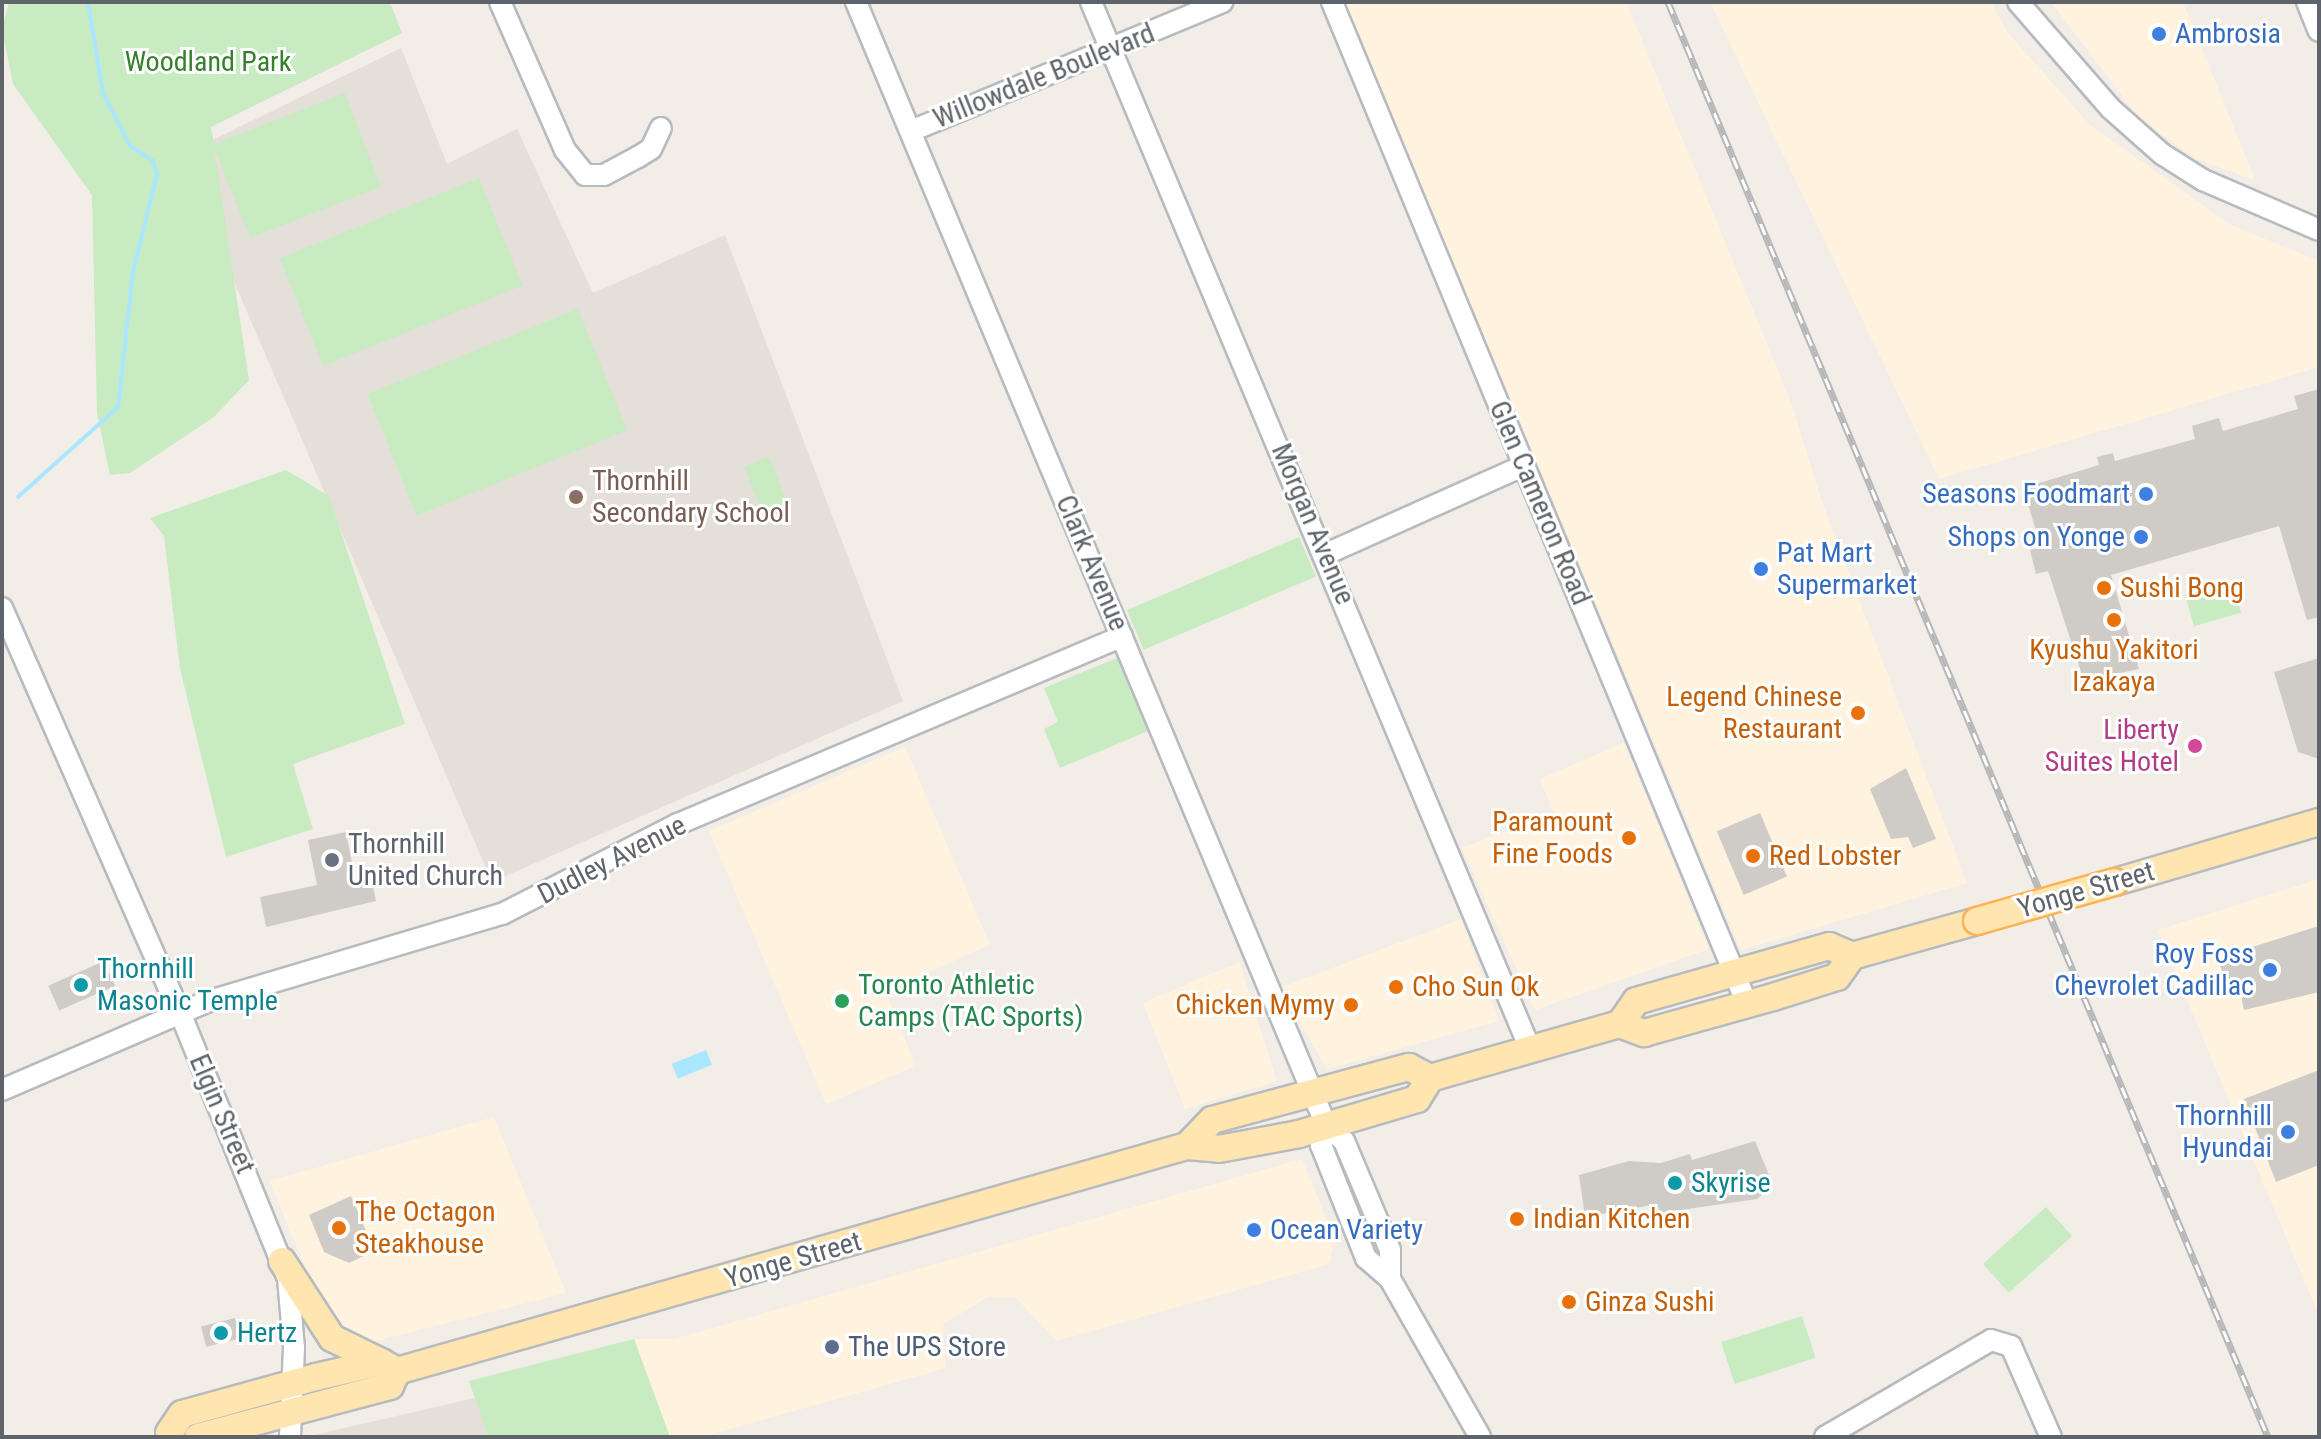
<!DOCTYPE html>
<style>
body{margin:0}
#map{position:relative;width:2321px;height:1439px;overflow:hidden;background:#f2eee7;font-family:"Roboto Condensed",sans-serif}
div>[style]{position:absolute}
.commercial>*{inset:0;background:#fff2df}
.education>*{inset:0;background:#e4dfd8}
.green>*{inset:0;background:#c8ebc2;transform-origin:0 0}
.water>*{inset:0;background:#aae7ff;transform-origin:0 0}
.stream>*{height:4px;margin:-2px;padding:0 2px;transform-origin:2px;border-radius:2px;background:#aae7ff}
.building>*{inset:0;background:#cfcbc6;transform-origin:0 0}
.roads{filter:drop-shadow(2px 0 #b7bbbf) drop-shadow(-2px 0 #b7bbbf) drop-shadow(0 2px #b7bbbf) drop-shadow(0 -2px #b7bbbf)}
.minor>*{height:20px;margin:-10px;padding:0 10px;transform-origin:10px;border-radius:10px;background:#fff}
.major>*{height:26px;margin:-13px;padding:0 13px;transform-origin:13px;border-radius:13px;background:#ffe5af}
.rail>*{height:7px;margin-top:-3.5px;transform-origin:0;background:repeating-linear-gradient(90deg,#fff 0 12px,#b6b7b8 0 24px);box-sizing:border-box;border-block:2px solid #b6b7b8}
.bridges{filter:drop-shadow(2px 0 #fdb354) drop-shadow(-2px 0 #fdb354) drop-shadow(0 2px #fdb354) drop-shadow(0 -2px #fdb354)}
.major-bridge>*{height:26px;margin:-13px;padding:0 13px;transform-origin:13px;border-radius:13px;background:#ffe5af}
.dots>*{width:22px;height:22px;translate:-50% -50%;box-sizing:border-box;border:4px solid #fff;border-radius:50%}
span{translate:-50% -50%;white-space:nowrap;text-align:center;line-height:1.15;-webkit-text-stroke:6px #fff;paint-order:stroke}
.shop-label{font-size:28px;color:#366cbe}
.left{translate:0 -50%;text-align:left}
.right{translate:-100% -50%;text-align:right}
.park-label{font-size:28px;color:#36802c}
.street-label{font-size:28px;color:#5e6469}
.education-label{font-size:28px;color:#785e54}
.food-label{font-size:28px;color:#c56008}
.hotel-label{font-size:28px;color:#b23c85}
.worship-label{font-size:28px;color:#5b616d}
.culture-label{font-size:28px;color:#0d838f}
.leisure-label{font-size:28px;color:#27864d}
.service-label{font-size:28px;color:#4e5e75}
.frame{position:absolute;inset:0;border:4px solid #5e6469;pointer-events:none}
</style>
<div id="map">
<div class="commercial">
<div style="clip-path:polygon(1344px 2px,1626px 2px,1791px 402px,1823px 505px,1967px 883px,1741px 950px)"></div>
<div style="clip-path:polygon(1710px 2px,1991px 2px,2008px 33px,2090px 125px,2231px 225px,2319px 261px,2319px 367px,1939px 479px)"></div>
<div style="clip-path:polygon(2051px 2px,2183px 2px,2255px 180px,2196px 159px,2140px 119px)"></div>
<div style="clip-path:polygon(1624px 743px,1709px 949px,1535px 1010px,1462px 848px,1554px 813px,1540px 779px)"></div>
<div style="clip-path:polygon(905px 747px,990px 945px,885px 991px,916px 1066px,826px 1104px,709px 831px)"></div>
<div style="clip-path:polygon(2319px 879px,2319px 1316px,2158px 930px)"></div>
<div style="clip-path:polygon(1461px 919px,1499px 1021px,1327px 1069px,1280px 988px)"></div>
<div style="clip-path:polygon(1239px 962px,1277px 1081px,1185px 1109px,1143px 1003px)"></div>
<div style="clip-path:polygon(494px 1117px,566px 1293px,356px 1346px,327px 1323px,270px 1181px)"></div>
<div style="clip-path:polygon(1302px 1159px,1335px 1240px,1329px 1264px,1057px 1341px,1016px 1298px,988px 1297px,943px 1324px,946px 1368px,702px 1437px,670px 1437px,634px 1339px,674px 1339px)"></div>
</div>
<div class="education">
<div style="clip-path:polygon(401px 48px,447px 164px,517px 129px,593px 293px,725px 235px,903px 701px,492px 882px,180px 156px)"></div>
<div style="clip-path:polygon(475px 1398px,488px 1437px,305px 1437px)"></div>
</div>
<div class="green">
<div style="clip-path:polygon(9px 2px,390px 2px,402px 33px,211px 127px,214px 144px,345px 93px,381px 187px,250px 238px,214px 147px,249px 380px,214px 417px,130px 473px,110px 475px,97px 413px,92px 195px,13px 84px,2px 29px)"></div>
<div style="left:479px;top:178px;width:116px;height:215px;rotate:68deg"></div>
<div style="left:578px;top:309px;width:131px;height:227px;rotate:68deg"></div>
<div style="left:769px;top:457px;width:50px;height:27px;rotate:68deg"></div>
<div style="clip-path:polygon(286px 470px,329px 496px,405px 724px,293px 764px,313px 829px,226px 857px,180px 669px,164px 536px,150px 518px)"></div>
<div style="left:1299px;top:537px;width:43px;height:187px;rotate:67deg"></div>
<div style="left:2232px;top:581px;width:33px;height:49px;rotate:74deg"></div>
<div style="clip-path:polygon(1117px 658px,1148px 731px,1060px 768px,1044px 729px,1058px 722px,1044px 688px)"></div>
<div style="left:2046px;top:1207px;width:39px;height:85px;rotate:48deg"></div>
<div style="left:1802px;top:1316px;width:44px;height:85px;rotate:72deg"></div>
<div style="clip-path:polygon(634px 1339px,670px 1437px,488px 1437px,469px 1381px)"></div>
</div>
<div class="water">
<div style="left:706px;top:1050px;width:16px;height:37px;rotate:68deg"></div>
</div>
<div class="stream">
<div style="left:18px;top:497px;width:135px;rotate:-42deg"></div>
<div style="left:118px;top:407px;width:136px;rotate:-83.7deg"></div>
<div style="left:133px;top:272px;width:101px;rotate:-76.2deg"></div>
<div style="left:157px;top:174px;width:14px;rotate:-107deg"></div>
<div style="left:153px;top:161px;width:27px;rotate:-147deg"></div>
<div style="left:130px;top:146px;width:59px;rotate:-117deg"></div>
<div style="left:103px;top:93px;width:92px;rotate:-99.4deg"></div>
</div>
<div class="building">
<div style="clip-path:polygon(2319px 389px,2319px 617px,2307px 620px,2279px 526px,2111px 575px,2139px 669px,2084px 681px,2048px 571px,2036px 574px,2030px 550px,2041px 547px,2023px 488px,2099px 465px,2097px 457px,2113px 453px,2115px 461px,2195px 439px,2192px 426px,2219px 418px,2223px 431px,2298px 409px,2294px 396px)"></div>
<div style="clip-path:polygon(2319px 658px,2319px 759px,2298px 752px,2274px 672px)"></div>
<div style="clip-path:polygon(1906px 768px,1936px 839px,1913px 848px,1908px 837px,1891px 839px,1870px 789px)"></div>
<div style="left:1760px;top:813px;width:69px;height:47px;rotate:67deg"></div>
<div style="clip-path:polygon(346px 832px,356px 884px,372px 881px,376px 901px,266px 927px,260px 897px,317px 885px,308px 840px)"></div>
<div style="clip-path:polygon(2319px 926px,2319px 992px,2244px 1010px,2238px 981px,2227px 984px,2217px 958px)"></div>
<div style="left:104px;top:961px;width:27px;height:61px;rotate:66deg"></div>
<div style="clip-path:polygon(2319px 1070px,2319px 1165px,2276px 1182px,2244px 1099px)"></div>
<div style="clip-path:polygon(1755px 1141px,1773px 1185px,1757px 1199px,1660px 1213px,1657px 1204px,1585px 1217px,1579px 1175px,1629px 1161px,1661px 1163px,1690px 1154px,1692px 1160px)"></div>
<div style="clip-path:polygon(351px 1196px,370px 1240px,364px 1256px,349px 1263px,324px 1252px,309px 1215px)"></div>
<div style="left:235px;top:1318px;width:21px;height:35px;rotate:76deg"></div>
</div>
<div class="roads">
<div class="minor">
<div style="left:500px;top:2px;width:162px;rotate:66.3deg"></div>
<div style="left:565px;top:150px;width:32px;rotate:51deg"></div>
<div style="left:585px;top:175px;width:19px"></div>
<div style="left:604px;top:175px;width:38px;rotate:-28deg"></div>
<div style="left:638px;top:157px;width:15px;rotate:-32deg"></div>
<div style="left:651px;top:149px;width:23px;rotate:-65deg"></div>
<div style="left:856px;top:2px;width:1217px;rotate:67.29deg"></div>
<div style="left:1326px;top:1125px;width:24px;rotate:42deg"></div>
<div style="left:1344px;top:1141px;width:118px;rotate:67.1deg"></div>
<div style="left:1390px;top:1250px;width:29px;rotate:90deg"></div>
<div style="left:1091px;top:2px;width:1135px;rotate:67.25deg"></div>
<div style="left:1332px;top:2px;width:1085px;rotate:67.5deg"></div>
<div style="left:2018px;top:2px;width:140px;rotate:49deg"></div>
<div style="left:2110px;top:108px;width:69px;rotate:41.5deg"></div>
<div style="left:2162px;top:154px;width:49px;rotate:32.4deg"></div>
<div style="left:2203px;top:180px;width:126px;rotate:23.3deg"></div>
<div style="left:2307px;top:2px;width:31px;rotate:68deg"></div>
<div style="left:911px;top:131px;width:337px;rotate:-22.5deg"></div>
<div style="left:1326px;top:554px;width:216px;rotate:-24.1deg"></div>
<div style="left:2px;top:608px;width:445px;rotate:66.3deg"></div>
<div style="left:181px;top:1015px;width:284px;rotate:67.9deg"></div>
<div style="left:288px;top:1278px;width:70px;rotate:85.1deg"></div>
<div style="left:294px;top:1348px;width:89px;rotate:92.6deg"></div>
<div style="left:2px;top:1090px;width:222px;rotate:-23.3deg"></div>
<div style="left:206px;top:1002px;width:309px;rotate:-16.6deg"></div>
<div style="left:502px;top:914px;width:198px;rotate:-27.1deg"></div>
<div style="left:678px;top:824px;width:482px;rotate:-22.9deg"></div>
<div style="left:1326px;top:1125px;width:21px;rotate:104deg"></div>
<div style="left:1321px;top:1145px;width:122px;rotate:68.3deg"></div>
<div style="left:1366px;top:1258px;width:32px;rotate:41deg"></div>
<div style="left:1390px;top:1279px;width:182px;rotate:60.3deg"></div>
<div style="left:1825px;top:1437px;width:192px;rotate:-30.3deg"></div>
<div style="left:1991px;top:1340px;width:21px;rotate:17deg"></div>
<div style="left:2011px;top:1346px;width:99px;rotate:66.3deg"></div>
</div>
<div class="major">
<div style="left:2115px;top:882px;width:213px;rotate:-16.4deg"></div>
<div style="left:1620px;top:1024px;width:28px;rotate:-55deg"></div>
<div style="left:1636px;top:1001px;width:201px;rotate:-15.9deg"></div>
<div style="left:1829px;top:946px;width:25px;rotate:23deg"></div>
<div style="left:1187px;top:1146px;width:36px;rotate:-46deg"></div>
<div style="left:1212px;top:1120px;width:204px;rotate:-15.1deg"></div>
<div style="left:1409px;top:1067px;width:24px;rotate:28deg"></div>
<div style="left:282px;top:1261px;width:92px;rotate:57deg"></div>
<div style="left:332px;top:1338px;width:55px;rotate:26.1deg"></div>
<div style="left:169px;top:1433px;width:23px;rotate:-56deg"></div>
<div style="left:182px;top:1414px;width:139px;rotate:-15.4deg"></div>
<div style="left:316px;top:1377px;width:67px;rotate:-13deg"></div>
<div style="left:381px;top:1362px;width:18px;rotate:29deg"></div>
<div style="left:397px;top:1371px;width:821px;rotate:-15.9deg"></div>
<div style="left:1187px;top:1146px;width:32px;rotate:5deg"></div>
<div style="left:1219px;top:1149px;width:81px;rotate:-10.6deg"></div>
<div style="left:1299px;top:1134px;width:123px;rotate:-16.5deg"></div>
<div style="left:1417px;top:1099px;width:25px;rotate:-58deg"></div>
<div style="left:1430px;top:1078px;width:198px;rotate:-15.9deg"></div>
<div style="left:1620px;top:1024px;width:26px;rotate:21deg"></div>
<div style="left:1644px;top:1033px;width:134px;rotate:-15.6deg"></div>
<div style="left:1773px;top:997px;width:67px;rotate:-17.4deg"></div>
<div style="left:1837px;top:977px;width:26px;rotate:-54deg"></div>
<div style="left:1852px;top:956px;width:130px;rotate:-15.6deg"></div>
<div style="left:198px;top:1437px;width:199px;rotate:-14.9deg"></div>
<div style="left:390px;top:1386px;width:17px;rotate:-65deg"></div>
</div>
</div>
<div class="rail">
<div style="left:1668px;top:2px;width:1555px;rotate:67.31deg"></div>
</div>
<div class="bridges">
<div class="major-bridge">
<div style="left:1977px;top:921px;width:143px;rotate:-15.8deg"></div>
</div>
</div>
<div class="dots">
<div style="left:2159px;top:34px;background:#3f7fe0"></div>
<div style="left:2146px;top:494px;background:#3f7fe0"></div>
<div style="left:576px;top:497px;background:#8d6e63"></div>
<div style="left:2141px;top:537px;background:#3f7fe0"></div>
<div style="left:1761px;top:569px;background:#3f7fe0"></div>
<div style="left:2104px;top:588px;background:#e8710a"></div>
<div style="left:2114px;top:620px;background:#e8710a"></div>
<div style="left:1858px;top:713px;background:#e8710a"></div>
<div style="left:2195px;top:746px;background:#d1479c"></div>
<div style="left:1629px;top:838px;background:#e8710a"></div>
<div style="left:1753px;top:856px;background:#e8710a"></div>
<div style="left:332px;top:860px;background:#6b7280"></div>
<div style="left:2270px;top:970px;background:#3f7fe0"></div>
<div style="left:81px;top:985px;background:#0f9aa8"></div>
<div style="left:1396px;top:987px;background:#e8710a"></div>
<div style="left:842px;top:1001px;background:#2e9e5b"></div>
<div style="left:1351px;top:1005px;background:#e8710a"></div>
<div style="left:2288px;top:1132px;background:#3f7fe0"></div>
<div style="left:1675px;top:1183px;background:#0f9aa8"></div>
<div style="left:1517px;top:1219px;background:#e8710a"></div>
<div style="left:339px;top:1228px;background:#e8710a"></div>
<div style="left:1254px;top:1230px;background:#3f7fe0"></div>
<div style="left:1569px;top:1302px;background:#e8710a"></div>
<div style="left:221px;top:1333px;background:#0f9aa8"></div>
<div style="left:832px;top:1347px;background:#5c6f8a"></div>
</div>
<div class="shop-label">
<span class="left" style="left:2175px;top:34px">Ambrosia</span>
<span class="right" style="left:2130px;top:494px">Seasons Foodmart</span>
<span class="right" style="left:2125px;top:537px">Shops on Yonge</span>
<span class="left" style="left:1777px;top:569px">Pat Mart<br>Supermarket</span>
<span class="right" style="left:2254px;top:970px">Roy Foss<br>Chevrolet Cadillac</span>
<span class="right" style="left:2272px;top:1132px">Thornhill<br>Hyundai</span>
<span class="left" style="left:1270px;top:1230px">Ocean Variety</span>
</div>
<div class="park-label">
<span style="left:208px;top:62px">Woodland Park</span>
</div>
<div class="street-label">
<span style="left:1044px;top:76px;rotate:-22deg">Willowdale Boulevard</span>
<span style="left:1540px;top:503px;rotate:67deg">Glen Cameron Road</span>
<span style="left:1313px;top:524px;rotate:67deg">Morgan Avenue</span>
<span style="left:1092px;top:563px;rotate:67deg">Clark Avenue</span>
<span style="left:612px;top:860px;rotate:-27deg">Dudley Avenue</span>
<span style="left:2086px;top:890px;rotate:-16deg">Yonge Street</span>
<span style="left:222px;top:1114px;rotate:67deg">Elgin Street</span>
<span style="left:793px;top:1260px;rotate:-16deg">Yonge Street</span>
</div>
<div class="education-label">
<span class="left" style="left:592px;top:497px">Thornhill<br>Secondary School</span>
</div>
<div class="food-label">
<span class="left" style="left:2120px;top:588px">Sushi Bong</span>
<span style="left:2114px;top:666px">Kyushu Yakitori<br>Izakaya</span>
<span class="right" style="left:1842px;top:713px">Legend Chinese<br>Restaurant</span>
<span class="right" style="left:1613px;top:838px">Paramount<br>Fine Foods</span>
<span class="left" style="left:1769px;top:856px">Red Lobster</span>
<span class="left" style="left:1412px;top:987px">Cho Sun Ok</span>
<span class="right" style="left:1335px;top:1005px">Chicken Mymy</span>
<span class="left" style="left:355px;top:1228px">The Octagon<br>Steakhouse</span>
<span class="left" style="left:1533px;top:1219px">Indian Kitchen</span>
<span class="left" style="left:1585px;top:1302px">Ginza Sushi</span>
</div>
<div class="hotel-label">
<span class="right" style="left:2179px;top:746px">Liberty<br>Suites Hotel</span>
</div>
<div class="worship-label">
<span class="left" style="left:348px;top:860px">Thornhill<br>United Church</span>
</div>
<div class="culture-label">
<span class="left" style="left:97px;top:985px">Thornhill<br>Masonic Temple</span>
<span class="left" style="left:1691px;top:1183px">Skyrise</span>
<span class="left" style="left:237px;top:1333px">Hertz</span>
</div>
<div class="leisure-label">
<span class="left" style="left:858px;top:1001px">Toronto Athletic<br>Camps (TAC Sports)</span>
</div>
<div class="service-label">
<span class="left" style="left:848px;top:1347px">The UPS Store</span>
</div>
<div class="frame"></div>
</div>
